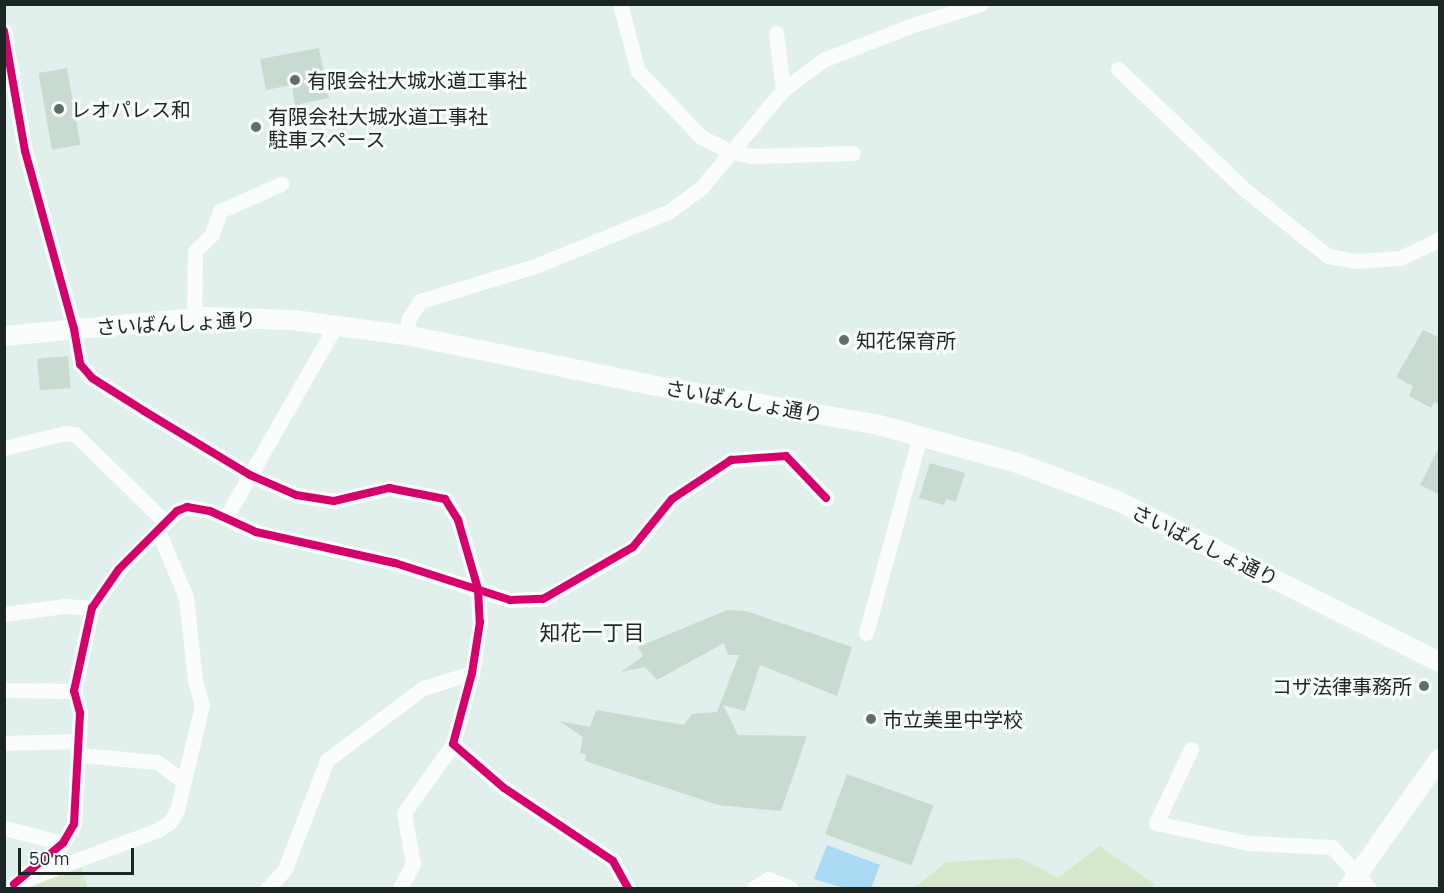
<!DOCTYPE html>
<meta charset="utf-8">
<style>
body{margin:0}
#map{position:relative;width:1444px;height:893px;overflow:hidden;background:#e1f0ec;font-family:Manrope,"Noto Sans JP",sans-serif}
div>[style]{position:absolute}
.green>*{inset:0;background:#d7e7cc}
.water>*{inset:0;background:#abdaf4}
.building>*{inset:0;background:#c9dbd0;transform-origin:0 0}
.street>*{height:15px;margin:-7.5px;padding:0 7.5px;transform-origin:7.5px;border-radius:7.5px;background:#fafdfc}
.secondary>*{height:20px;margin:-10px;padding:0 10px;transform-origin:10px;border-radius:10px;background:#fafdfc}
.cycleway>*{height:8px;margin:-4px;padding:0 4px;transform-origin:4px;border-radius:4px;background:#d6006c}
.dots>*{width:16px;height:16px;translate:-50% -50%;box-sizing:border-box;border:3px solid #f9fefd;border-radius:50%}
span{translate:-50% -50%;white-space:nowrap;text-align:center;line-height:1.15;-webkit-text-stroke:6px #f9fefd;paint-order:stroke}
.poi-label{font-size:20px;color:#1c2624}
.left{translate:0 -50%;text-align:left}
.right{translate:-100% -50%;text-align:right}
.street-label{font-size:20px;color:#1c2624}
.neighbourhood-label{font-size:21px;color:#1c2624}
.frame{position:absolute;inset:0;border:6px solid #1c2624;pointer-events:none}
.scale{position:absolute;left:18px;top:848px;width:116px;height:27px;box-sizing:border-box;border:3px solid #1c2624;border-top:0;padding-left:8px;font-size:18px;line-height:21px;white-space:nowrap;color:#1c2624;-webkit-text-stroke:4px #f9fefd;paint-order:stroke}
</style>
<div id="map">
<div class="green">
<div style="clip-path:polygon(1099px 846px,1155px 884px,1152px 888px,914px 888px,946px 862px,1020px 858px,1058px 878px)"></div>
<div style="clip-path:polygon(80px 865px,88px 888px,30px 888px,43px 882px)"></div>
</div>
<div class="water">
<div style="clip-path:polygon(827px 845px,880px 865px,871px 888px,844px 888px,814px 879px)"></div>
</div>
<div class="building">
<div style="clip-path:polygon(319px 48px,329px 98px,295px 105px,292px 85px,266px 90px,260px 59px)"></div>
<div style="left:67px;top:68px;width:78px;height:29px;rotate:80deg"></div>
<div style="clip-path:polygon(1423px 330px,1440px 338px,1440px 405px,1434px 402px,1431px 408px,1409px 396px,1413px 386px,1396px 377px)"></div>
<div style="left:68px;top:356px;width:32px;height:31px;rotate:85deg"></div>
<div style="clip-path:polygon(1440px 445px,1440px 495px,1420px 485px)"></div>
<div style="clip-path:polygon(930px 463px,965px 473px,956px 502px,946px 499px,944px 505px,919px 498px)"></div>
<div style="clip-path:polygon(727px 610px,746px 611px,852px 647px,837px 696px,760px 665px,745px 711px,723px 705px,738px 735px,807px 736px,781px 811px,718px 805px,585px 761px,586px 754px,580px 753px,583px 737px,559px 721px,590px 727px,596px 710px,684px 725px,692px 714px,717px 712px,739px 655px,728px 655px,724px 643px,657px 680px,645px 667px,621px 672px,643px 656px,638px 647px)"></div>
<div style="left:847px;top:774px;width:92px;height:64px;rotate:20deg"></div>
</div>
<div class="street">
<div style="left:620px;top:4px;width:69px;rotate:75deg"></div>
<div style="left:638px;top:71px;width:91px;rotate:46.3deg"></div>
<div style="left:701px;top:137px;width:34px;rotate:26deg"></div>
<div style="left:732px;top:152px;width:21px;rotate:11deg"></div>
<div style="left:753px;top:156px;width:100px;rotate:-1.7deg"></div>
<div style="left:4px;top:31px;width:122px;rotate:80.1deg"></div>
<div style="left:25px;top:151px;width:185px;rotate:74.6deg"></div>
<div style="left:74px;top:329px;width:36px;rotate:80deg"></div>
<div style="left:80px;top:364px;width:18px;rotate:49deg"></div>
<div style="left:92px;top:378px;width:62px;rotate:32.4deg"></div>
<div style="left:144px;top:411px;width:124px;rotate:31.1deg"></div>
<div style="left:250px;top:475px;width:50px;rotate:23.5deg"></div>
<div style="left:296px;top:495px;width:38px;rotate:9deg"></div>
<div style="left:334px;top:501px;width:57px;rotate:-13.3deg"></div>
<div style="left:389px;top:488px;width:57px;rotate:11.1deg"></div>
<div style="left:445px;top:499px;width:25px;rotate:58deg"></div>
<div style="left:458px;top:520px;width:72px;rotate:73.8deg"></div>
<div style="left:478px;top:589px;width:33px;rotate:87deg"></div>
<div style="left:480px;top:622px;width:52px;rotate:98.9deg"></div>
<div style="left:472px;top:673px;width:73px;rotate:105deg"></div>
<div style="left:453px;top:744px;width:67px;rotate:40.8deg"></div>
<div style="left:504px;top:788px;width:131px;rotate:33.8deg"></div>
<div style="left:613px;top:861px;width:31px;rotate:61deg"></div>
<div style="left:776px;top:33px;width:57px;rotate:83deg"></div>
<div style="left:1118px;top:69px;width:174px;rotate:43.6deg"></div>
<div style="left:1244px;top:189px;width:107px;rotate:38.6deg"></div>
<div style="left:1328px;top:256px;width:28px;rotate:10deg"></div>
<div style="left:1356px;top:261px;width:44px;rotate:-3.9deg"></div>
<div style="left:1400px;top:258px;width:44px;rotate:-25.4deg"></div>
<div style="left:194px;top:318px;width:67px;rotate:-89.1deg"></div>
<div style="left:195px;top:251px;width:24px;rotate:-45deg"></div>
<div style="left:212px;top:234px;width:24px;rotate:-71deg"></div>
<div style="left:220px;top:211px;width:67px;rotate:-23.9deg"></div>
<div style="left:406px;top:335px;width:17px;rotate:-80deg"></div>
<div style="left:409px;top:318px;width:20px;rotate:-57deg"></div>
<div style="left:420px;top:301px;width:120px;rotate:-16.9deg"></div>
<div style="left:535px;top:266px;width:144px;rotate:-22.1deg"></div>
<div style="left:668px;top:212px;width:41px;rotate:-36deg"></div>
<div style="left:701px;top:188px;width:128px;rotate:-50.1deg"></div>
<div style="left:783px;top:90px;width:50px;rotate:-36.9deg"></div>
<div style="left:823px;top:60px;width:97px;rotate:-21.3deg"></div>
<div style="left:913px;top:25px;width:71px;rotate:-17.2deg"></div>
<div style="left:4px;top:448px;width:63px;rotate:-13.8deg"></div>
<div style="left:65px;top:433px;width:10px;rotate:6deg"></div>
<div style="left:75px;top:434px;width:124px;rotate:44.3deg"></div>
<div style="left:226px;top:517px;width:221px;rotate:-60.2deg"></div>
<div style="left:4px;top:614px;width:62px;rotate:-7.5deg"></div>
<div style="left:65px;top:606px;width:27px;rotate:4deg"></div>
<div style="left:866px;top:633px;width:204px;rotate:-74.7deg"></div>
<div style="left:4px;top:690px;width:70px;rotate:0.8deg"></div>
<div style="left:4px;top:743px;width:74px;rotate:-1.5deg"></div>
<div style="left:1191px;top:749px;width:82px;rotate:115.3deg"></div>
<div style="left:1156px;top:823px;width:94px;rotate:12.3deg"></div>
<div style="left:1248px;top:843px;width:84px;rotate:2.7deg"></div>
<div style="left:1332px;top:847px;width:55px;rotate:47.9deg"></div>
<div style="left:79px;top:755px;width:78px;rotate:5.1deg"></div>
<div style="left:157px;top:762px;width:32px;rotate:36deg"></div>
<div style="left:4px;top:828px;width:61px;rotate:14.3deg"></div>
<div style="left:16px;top:883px;width:152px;rotate:-20.5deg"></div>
<div style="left:158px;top:830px;width:14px;rotate:-34deg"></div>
<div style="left:170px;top:822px;width:14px;rotate:-60deg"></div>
<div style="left:177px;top:810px;width:108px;rotate:-76.6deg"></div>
<div style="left:202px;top:705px;width:25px;rotate:-106deg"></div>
<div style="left:195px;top:681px;width:84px;rotate:-96.1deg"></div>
<div style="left:186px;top:597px;width:72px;rotate:-113deg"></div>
<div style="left:14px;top:884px;width:64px;rotate:-39.9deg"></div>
<div style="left:63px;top:843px;width:22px;rotate:-60deg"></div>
<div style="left:74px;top:824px;width:111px;rotate:-86.9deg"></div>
<div style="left:80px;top:713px;width:23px;rotate:-105deg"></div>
<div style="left:74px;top:691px;width:85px;rotate:-77.8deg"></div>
<div style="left:92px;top:608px;width:47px;rotate:-55.3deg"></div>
<div style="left:119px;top:569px;width:82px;rotate:-45deg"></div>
<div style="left:177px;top:511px;width:11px;rotate:-22deg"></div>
<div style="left:187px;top:507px;width:23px;rotate:10deg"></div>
<div style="left:210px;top:511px;width:51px;rotate:24.5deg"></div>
<div style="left:256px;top:532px;width:142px;rotate:12.6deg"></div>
<div style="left:395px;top:563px;width:121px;rotate:17.8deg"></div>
<div style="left:510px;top:600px;width:33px;rotate:-2deg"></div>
<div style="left:543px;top:599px;width:104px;rotate:-30deg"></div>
<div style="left:633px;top:547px;width:62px;rotate:-50.9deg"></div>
<div style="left:672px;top:499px;width:71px;rotate:-33.5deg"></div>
<div style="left:731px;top:460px;width:55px;rotate:-4.2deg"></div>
<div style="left:786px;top:456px;width:58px;rotate:46.4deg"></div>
<div style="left:268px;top:888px;width:25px;rotate:-48deg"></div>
<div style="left:285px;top:869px;width:117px;rotate:-68.9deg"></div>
<div style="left:327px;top:760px;width:120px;rotate:-36.9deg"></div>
<div style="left:423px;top:688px;width:51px;rotate:-17deg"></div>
<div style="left:400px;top:888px;width:27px;rotate:-62deg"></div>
<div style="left:413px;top:864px;width:52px;rotate:-100deg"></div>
<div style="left:404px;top:813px;width:85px;rotate:-54.6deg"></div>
<div style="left:754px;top:888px;width:17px;rotate:-33deg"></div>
<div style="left:768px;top:879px;width:24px;rotate:22deg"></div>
</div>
<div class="secondary">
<div style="left:4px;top:336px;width:201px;rotate:-5.4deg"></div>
<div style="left:204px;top:317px;width:89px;rotate:1.9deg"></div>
<div style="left:293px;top:320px;width:114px;rotate:7.6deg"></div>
<div style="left:406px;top:335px;width:250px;rotate:11.5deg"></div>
<div style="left:651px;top:385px;width:227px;rotate:9.9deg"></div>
<div style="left:875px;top:424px;width:148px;rotate:15.3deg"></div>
<div style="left:1018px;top:463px;width:107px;rotate:20.8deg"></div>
<div style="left:1118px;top:501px;width:360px;rotate:26.6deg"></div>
<div style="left:1348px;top:888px;width:159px;rotate:-54.7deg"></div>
</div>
<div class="cycleway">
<div style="left:4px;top:31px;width:122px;rotate:80.1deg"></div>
<div style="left:25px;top:151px;width:185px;rotate:74.6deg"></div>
<div style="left:74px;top:329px;width:36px;rotate:80deg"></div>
<div style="left:80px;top:364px;width:18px;rotate:49deg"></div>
<div style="left:92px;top:378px;width:62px;rotate:32.4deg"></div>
<div style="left:144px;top:411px;width:124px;rotate:31.1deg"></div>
<div style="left:250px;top:475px;width:50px;rotate:23.5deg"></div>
<div style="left:296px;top:495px;width:38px;rotate:9deg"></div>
<div style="left:334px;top:501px;width:57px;rotate:-13.3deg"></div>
<div style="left:389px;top:488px;width:57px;rotate:11.1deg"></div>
<div style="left:445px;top:499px;width:25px;rotate:58deg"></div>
<div style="left:458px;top:520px;width:72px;rotate:73.8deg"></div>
<div style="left:478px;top:589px;width:33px;rotate:87deg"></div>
<div style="left:480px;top:622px;width:52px;rotate:98.9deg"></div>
<div style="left:472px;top:673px;width:73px;rotate:105deg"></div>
<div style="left:453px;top:744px;width:67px;rotate:40.8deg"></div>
<div style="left:504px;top:788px;width:131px;rotate:33.8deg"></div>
<div style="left:613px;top:861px;width:31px;rotate:61deg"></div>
<div style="left:14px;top:884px;width:64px;rotate:-39.9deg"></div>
<div style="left:63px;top:843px;width:22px;rotate:-60deg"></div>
<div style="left:74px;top:824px;width:111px;rotate:-86.9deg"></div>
<div style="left:80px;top:713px;width:23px;rotate:-105deg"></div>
<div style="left:74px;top:691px;width:85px;rotate:-77.8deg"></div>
<div style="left:92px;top:608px;width:47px;rotate:-55.3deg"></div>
<div style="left:119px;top:569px;width:82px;rotate:-45deg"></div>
<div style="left:177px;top:511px;width:11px;rotate:-22deg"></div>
<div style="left:187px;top:507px;width:23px;rotate:10deg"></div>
<div style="left:210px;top:511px;width:51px;rotate:24.5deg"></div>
<div style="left:256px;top:532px;width:142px;rotate:12.6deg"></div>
<div style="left:395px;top:563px;width:121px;rotate:17.8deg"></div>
<div style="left:510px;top:600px;width:33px;rotate:-2deg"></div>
<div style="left:543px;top:599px;width:104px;rotate:-30deg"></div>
<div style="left:633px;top:547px;width:62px;rotate:-50.9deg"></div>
<div style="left:672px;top:499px;width:71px;rotate:-33.5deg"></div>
<div style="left:731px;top:460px;width:55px;rotate:-4.2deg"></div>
<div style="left:786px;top:456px;width:58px;rotate:46.4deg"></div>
</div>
<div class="dots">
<div style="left:295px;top:80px;background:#616d6a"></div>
<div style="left:59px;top:109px;background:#616d6a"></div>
<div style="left:256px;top:127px;background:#616d6a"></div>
<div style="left:844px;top:340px;background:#616d6a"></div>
<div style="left:1424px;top:686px;background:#616d6a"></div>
<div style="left:871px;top:719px;background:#616d6a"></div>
</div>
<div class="poi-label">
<span class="left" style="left:307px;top:80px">有限会社大城水道工事社</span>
<span class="left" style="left:71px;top:109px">レオパレス和</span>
<span class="left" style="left:268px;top:128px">有限会社大城水道工事社<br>駐車スペース</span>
<span class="left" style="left:856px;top:340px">知花保育所</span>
<span class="right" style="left:1412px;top:686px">コザ法律事務所</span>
<span class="left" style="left:883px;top:719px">市立美里中学校</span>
</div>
<div class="street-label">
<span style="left:176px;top:323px;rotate:-3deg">さいばんしょ通り</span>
<span style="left:744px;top:401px;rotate:10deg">さいばんしょ通り</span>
<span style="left:1205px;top:545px;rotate:26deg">さいばんしょ通り</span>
</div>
<div class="neighbourhood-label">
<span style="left:592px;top:632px">知花一丁目</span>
</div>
<div class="frame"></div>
<div class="scale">50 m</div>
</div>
